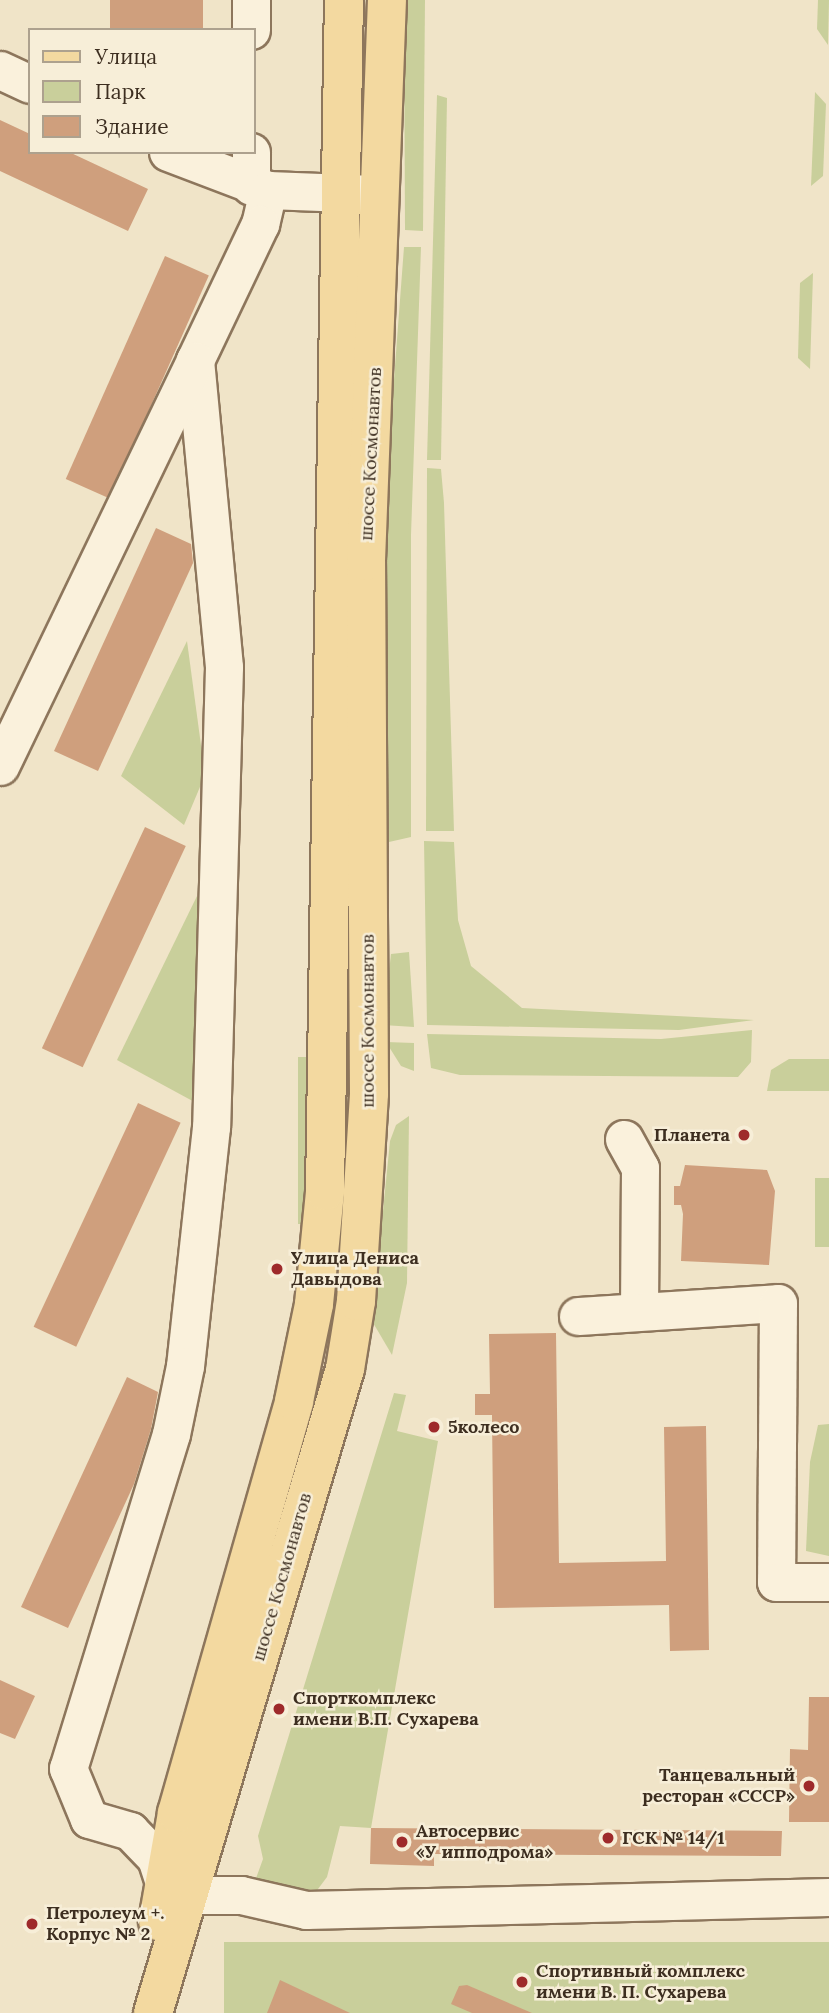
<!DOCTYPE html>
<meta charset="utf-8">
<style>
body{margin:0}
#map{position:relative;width:829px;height:2013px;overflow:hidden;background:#f0e4c8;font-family:Lora,serif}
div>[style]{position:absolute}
.green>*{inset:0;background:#c9cf9b;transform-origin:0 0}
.building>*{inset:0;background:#cf9f7d;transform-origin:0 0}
.roads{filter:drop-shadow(2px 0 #8d765c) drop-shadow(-2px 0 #8d765c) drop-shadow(0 2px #8d765c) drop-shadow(0 -2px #8d765c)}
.minor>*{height:37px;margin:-18.5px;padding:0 18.5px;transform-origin:18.5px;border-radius:18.5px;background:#faf1dc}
.major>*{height:38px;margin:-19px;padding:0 19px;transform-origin:19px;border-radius:19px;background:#f3d9a0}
.dots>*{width:19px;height:19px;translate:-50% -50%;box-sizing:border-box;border:4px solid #f7eed8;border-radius:50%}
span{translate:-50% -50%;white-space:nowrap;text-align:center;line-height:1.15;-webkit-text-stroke:5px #f7eed8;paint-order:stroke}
.street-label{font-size:18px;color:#3d2e20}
.poi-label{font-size:18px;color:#3d2e20;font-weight:700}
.right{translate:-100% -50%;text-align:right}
.left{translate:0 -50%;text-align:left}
.legend{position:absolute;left:28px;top:28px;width:228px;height:126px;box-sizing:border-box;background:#f7eed8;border:2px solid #ada18e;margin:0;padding:9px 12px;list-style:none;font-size:21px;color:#3d2e20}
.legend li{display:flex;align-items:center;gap:14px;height:35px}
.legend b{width:35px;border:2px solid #ada18e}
</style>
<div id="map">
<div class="green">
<div style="clip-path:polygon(404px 0,425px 0,423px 231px,405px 230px)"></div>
<div style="clip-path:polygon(818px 0,829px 0,828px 45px,817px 29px)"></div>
<div style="clip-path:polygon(815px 92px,826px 104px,823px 176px,811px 186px)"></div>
<div style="clip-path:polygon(437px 95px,447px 98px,441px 460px,427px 460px)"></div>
<div style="clip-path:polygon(404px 247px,421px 247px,411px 535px,411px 837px,389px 842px,377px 759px,384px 512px)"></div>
<div style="clip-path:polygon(813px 273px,810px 369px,798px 358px,800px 283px)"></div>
<div style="clip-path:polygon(427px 468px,441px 469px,444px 503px,454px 831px,426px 831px)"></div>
<div style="clip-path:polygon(187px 641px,205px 775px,184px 825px,121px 776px)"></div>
<div style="clip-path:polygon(424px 841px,454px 842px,458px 920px,471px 966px,522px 1008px,754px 1020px,679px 1030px,427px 1025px)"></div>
<div style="clip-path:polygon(197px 896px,200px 1105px,117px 1060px)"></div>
<div style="clip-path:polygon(409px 952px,414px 1027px,383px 1025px,391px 954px)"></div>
<div style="clip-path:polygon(752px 1030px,751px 1062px,738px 1077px,460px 1075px,431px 1068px,427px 1034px,661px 1039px)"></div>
<div style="clip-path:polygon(386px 1042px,414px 1043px,414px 1071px,401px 1066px)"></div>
<div style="left:298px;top:1057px;width:11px;height:167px"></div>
<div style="clip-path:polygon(789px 1059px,829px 1059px,829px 1091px,767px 1091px,771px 1070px)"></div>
<div style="clip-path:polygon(409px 1116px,407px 1283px,392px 1355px,372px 1321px,390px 1141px,396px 1125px)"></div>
<div style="left:815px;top:1178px;width:14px;height:69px"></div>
<div style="clip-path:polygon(394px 1393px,406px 1395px,397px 1431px,438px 1441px,371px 1828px,340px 1826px,327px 1877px,309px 1901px,255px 1881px,263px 1859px,258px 1836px)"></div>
<div style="clip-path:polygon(829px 1424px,829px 1556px,806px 1551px,810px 1462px,818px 1425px)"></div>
<div style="left:829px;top:1942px;width:71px;height:605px;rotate:90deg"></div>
</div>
<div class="building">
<div style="left:110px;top:0;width:93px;height:32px"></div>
<div style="clip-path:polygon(0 120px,30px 134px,30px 152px,69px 152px,148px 189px,128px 231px,0 171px)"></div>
<div style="left:165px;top:256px;width:48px;height:244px;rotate:24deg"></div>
<div style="clip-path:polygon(156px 528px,191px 544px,193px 563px,98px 771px,54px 751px)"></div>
<div style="left:145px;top:827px;width:45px;height:244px;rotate:25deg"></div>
<div style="left:138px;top:1103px;width:47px;height:247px;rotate:25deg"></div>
<div style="clip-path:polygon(685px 1165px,767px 1170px,775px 1191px,769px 1265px,681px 1261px,683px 1214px,681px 1205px,674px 1205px,674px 1186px,680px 1186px)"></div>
<div style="clip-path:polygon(556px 1333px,559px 1563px,666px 1561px,664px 1427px,706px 1426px,709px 1650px,670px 1651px,669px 1605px,494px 1608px,492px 1415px,475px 1415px,475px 1394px,490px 1394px,489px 1334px)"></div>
<div style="clip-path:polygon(127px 1377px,158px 1392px,151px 1429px,134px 1484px,68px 1628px,21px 1607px)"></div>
<div style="clip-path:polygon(0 1680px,35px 1696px,15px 1739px,0 1733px)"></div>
<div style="clip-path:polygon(809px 1697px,829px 1697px,829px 1822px,789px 1822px,790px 1749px,808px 1750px)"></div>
<div style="clip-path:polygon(371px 1828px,782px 1831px,781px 1856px,434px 1854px,434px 1866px,370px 1864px)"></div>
<div style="clip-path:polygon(280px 1980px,350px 2013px,267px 2013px)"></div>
<div style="clip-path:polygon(467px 1985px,532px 2013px,472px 2013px,451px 2004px,459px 1986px)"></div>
</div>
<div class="roads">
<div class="minor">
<div style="left:251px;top:30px;width:30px;rotate:-90deg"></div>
<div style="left:0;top:70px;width:33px;rotate:25deg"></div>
<div style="left:168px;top:152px;width:107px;rotate:20.8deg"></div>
<div style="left:268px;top:190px;width:105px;rotate:2.2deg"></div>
<div style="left:251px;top:186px;width:34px;rotate:-90deg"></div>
<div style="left:268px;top:190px;width:35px;rotate:103deg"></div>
<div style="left:260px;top:224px;width:151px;rotate:115.5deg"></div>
<div style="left:195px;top:360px;width:308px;rotate:84.6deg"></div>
<div style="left:224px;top:667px;width:460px;rotate:91.6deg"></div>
<div style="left:211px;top:1127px;width:240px;rotate:96.2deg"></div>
<div style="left:185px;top:1366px;width:69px;rotate:101.6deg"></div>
<div style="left:171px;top:1434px;width:350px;rotate:107.1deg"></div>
<div style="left:68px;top:1768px;width:55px;rotate:67.6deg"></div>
<div style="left:89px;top:1819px;width:43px;rotate:16.3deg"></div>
<div style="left:130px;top:1831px;width:37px;rotate:46deg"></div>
<div style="left:156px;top:1858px;width:35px;rotate:72deg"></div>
<div style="left:167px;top:1891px;width:22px;rotate:10deg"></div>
<div style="left:189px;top:1895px;width:52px"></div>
<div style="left:241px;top:1895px;width:67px;rotate:13deg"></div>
<div style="left:306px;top:1910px;width:523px;rotate:-1.42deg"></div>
<div style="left:0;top:766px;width:450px;rotate:-64.3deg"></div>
<div style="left:624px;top:1139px;width:33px;rotate:61deg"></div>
<div style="left:640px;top:1168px;width:141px;rotate:90.4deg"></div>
<div style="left:578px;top:1316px;width:200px;rotate:-3.7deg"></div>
<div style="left:778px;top:1303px;width:279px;rotate:90.4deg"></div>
<div style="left:776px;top:1582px;width:53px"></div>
</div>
<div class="major">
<div style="left:158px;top:1921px;width:110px;rotate:-80deg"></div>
<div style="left:177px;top:1813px;width:428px;rotate:-74.1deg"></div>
<div style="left:294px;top:1401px;width:99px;rotate:-78.3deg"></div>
<div style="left:314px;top:1304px;width:114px;rotate:-84.4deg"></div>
<div style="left:325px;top:1191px;width:1191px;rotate:-89.09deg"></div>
<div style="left:153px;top:2013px;width:672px;rotate:-73.4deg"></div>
<div style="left:345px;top:1369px;width:69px;rotate:-80.8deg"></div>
<div style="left:356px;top:1301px;width:208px;rotate:-86.4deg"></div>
<div style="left:369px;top:1093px;width:532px;rotate:-90.32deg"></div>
<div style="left:366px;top:561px;width:561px;rotate:-87.86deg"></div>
</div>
</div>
<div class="dots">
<div style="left:744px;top:1135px;background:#9e2a2b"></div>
<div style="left:277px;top:1269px;background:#9e2a2b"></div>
<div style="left:434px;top:1427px;background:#9e2a2b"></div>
<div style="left:279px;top:1709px;background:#9e2a2b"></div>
<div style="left:809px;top:1786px;background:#9e2a2b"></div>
<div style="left:608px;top:1838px;background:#9e2a2b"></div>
<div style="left:402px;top:1842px;background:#9e2a2b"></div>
<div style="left:32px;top:1924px;background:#9e2a2b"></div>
<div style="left:522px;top:1982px;background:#9e2a2b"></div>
</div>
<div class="street-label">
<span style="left:371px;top:454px;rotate:-87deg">шоссе Космонавтов</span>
<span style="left:368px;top:1021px;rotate:-90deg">шоссе Космонавтов</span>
<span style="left:282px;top:1577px;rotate:-74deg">шоссе Космонавтов</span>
</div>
<div class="poi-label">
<span class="right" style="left:730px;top:1135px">Планета</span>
<span class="left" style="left:291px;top:1269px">Улица Дениса<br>Давыдова</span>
<span class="left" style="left:448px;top:1427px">5колесо</span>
<span class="left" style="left:293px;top:1709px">Спорткомплекс<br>имени В.П. Сухарева</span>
<span class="right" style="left:795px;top:1786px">Танцевальный<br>ресторан «СССР»</span>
<span class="left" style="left:416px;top:1842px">Автосервис<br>«У ипподрома»</span>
<span class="left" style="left:622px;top:1838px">ГСК № 14/1</span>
<span class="left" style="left:46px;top:1924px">Петролеум +.<br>Корпус № 2</span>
<span class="left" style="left:536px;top:1982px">Спортивный комплекс<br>имени В. П. Сухарева</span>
</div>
<ul class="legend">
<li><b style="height:9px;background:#f3d9a0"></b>Улица</li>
<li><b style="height:19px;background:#c9cf9b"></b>Парк</li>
<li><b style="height:19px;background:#cf9f7d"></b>Здание</li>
</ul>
</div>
